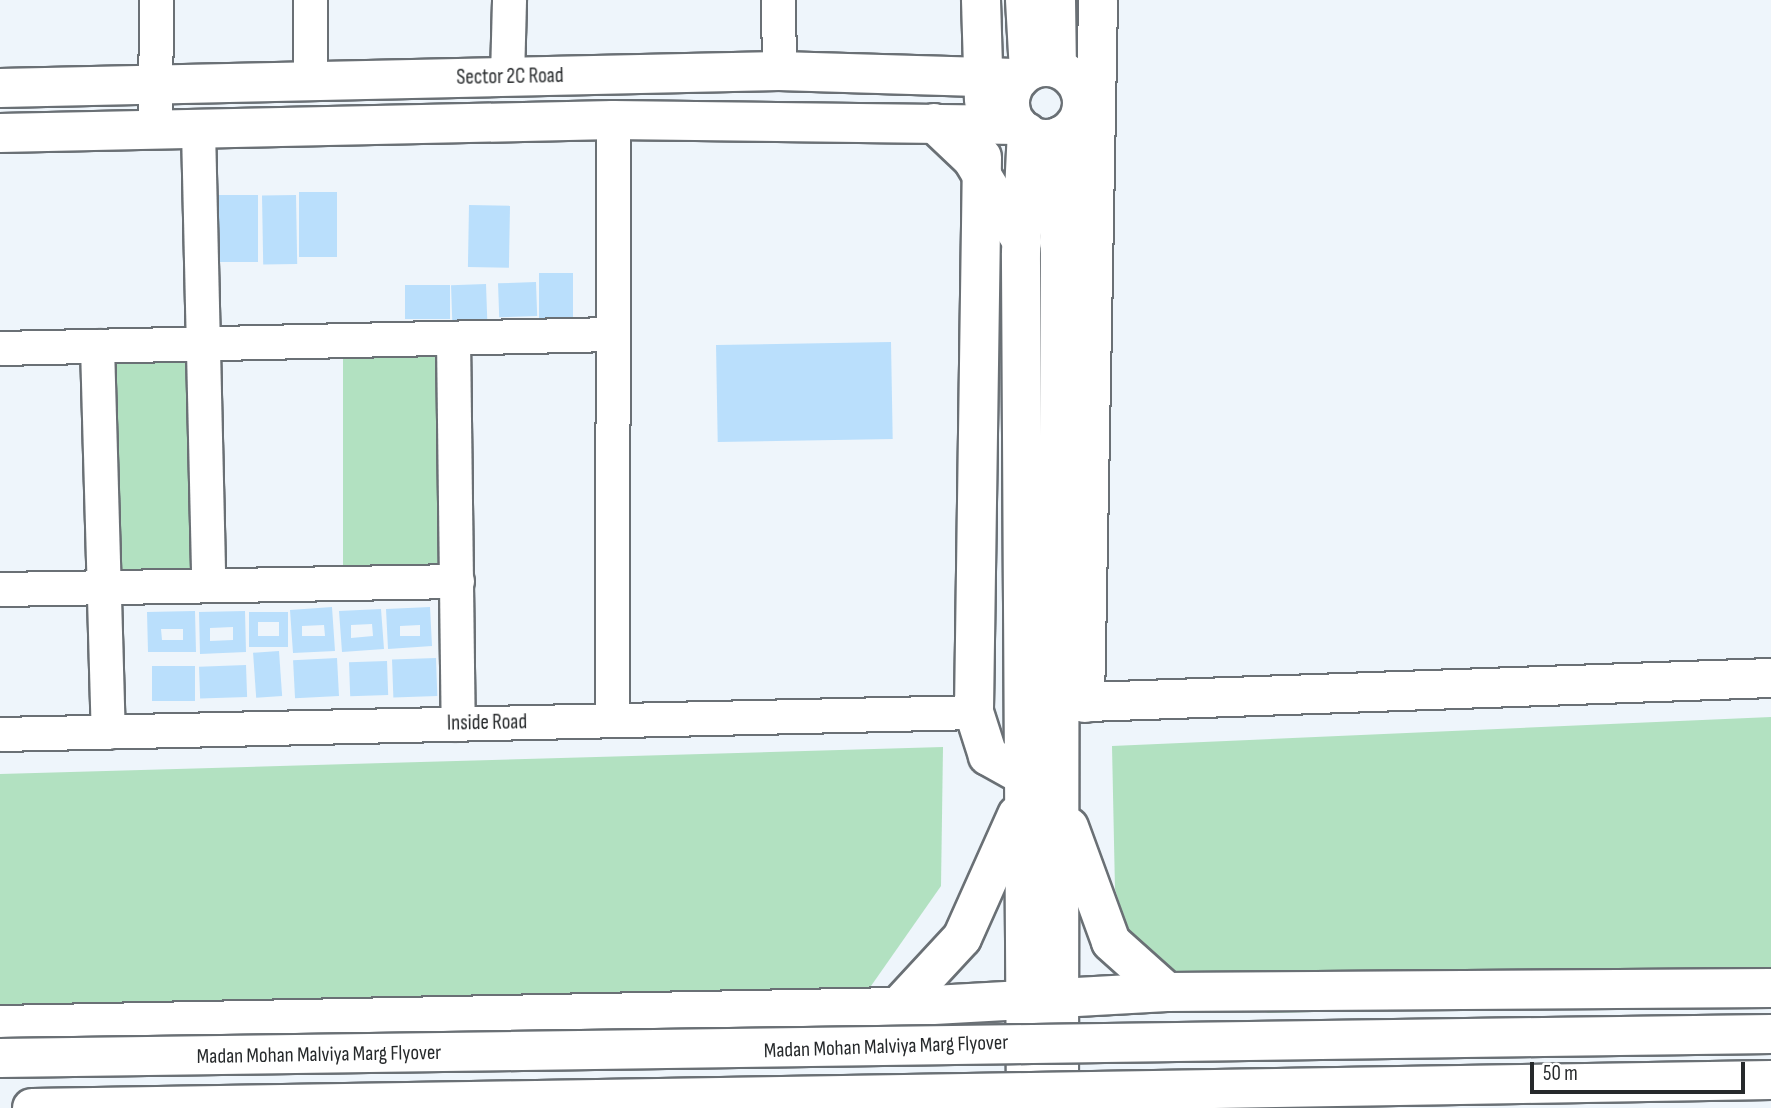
<!DOCTYPE html>
<style>
body{margin:0}
#map{position:relative;width:1771px;height:1108px;overflow:hidden;background:#eef5fb;font-family:"Sofia Sans Condensed",sans-serif}
div>[style]{position:absolute}
.green>*{inset:0;background:#b2e1c1;transform-origin:0 0}
.building>*{inset:0;background:#badffc;transform-origin:0 0}
.roads{filter:drop-shadow(2px 0 #6a7075) drop-shadow(-2px 0 #6a7075) drop-shadow(0 2px #6a7075) drop-shadow(0 -2px #6a7075)}
.minor>*{height:33px;margin:-16.5px;padding:0 16.5px;transform-origin:16.5px;border-radius:16.5px;background:#fff}
.tertiary>*{height:38px;margin:-19px;padding:0 19px;transform-origin:19px;border-radius:19px;background:#fff}
.secondary>*{height:38px;margin:-19px;padding:0 19px;transform-origin:19px;border-radius:19px;background:#fff}
.secondary>.ring{margin:-19px;padding:0;box-sizing:content-box;background:none;border:38px solid #fff;border-radius:50%}
.bridges{filter:drop-shadow(2px 0 #6a7075) drop-shadow(-2px 0 #6a7075) drop-shadow(0 2px #6a7075) drop-shadow(0 -2px #6a7075)}
.secondary-bridge>*{height:38px;margin:-19px;padding:0 19px;transform-origin:19px;border-radius:19px;background:#fff}
span{translate:-50% -50%;white-space:nowrap;text-align:center;line-height:1.15;-webkit-text-stroke:5px #fff;paint-order:stroke}
.street-label{font-size:21px;color:#26292b}
.scale{position:absolute;left:1530px;top:1062px;width:215px;height:32px;box-sizing:border-box;border:4px solid #26292b;border-top:0;padding-left:9px;font-size:21px;line-height:24px;white-space:nowrap;color:#26292b;-webkit-text-stroke:5px #fff;paint-order:stroke}
</style>
<div id="map">
<div class="green">
<div style="left:343px;top:350px;width:102px;height:221px"></div>
<div style="left:193px;top:354px;width:221px;height:85px;rotate:89deg"></div>
<div style="clip-path:polygon(1771px 717px,1771px 1002px,1268px 1013px,1178px 983px,1133px 947px,1115px 889px,1112px 746px)"></div>
<div style="clip-path:polygon(943px 747px,941px 886px,871px 986px,791px 1024px,0 1041px,0 774px)"></div>
</div>
<div class="building">
<div style="left:299px;top:192px;width:38px;height:65px"></div>
<div style="left:209px;top:195px;width:49px;height:67px"></div>
<div style="left:296px;top:195px;width:69px;height:34px;rotate:89deg"></div>
<div style="left:469px;top:205px;width:41px;height:62px;rotate:1deg"></div>
<div style="left:539px;top:273px;width:34px;height:51px"></div>
<div style="left:536px;top:282px;width:34px;height:38px;rotate:88deg"></div>
<div style="left:486px;top:284px;width:35px;height:35px;rotate:88deg"></div>
<div style="left:405px;top:285px;width:45px;height:34px"></div>
<div style="left:891px;top:342px;width:97px;height:175px;rotate:89deg"></div>
<div style="clip-path:polygon(evenodd,332px 607px,335px 651px,293px 653px,290px 610px,332px 607px,324px 625px,325px 636px,302px 636px,302px 626px,324px 625px)"></div>
<div style="clip-path:polygon(evenodd,430px 607px,432px 646px,388px 649px,386px 609px,430px 607px,420px 625px,420px 636px,400px 636px,400px 626px,420px 625px)"></div>
<div style="clip-path:polygon(evenodd,381px 609px,384px 649px,342px 652px,339px 611px,381px 609px,372px 624px,373px 636px,351px 638px,351px 625px,372px 624px)"></div>
<div style="clip-path:polygon(evenodd,195px 611px,196px 652px,148px 652px,147px 612px,195px 611px,161px 629px,183px 629px,183px 640px,162px 640px,161px 629px)"></div>
<div style="clip-path:polygon(evenodd,245px 611px,246px 652px,200px 654px,199px 612px,245px 611px,233px 627px,233px 640px,210px 641px,210px 628px,233px 627px)"></div>
<div style="clip-path:polygon(evenodd,249px 612px,288px 612px,288px 647px,249px 647px,249px 612px,258px 622px,279px 622px,279px 636px,258px 636px,258px 622px)"></div>
<div style="left:279px;top:651px;width:45px;height:26px;rotate:86deg"></div>
<div style="left:337px;top:658px;width:38px;height:44px;rotate:87deg"></div>
<div style="left:436px;top:658px;width:38px;height:44px;rotate:88deg"></div>
<div style="left:387px;top:661px;width:34px;height:38px;rotate:88deg"></div>
<div style="left:246px;top:665px;width:32px;height:47px;rotate:88deg"></div>
<div style="left:152px;top:666px;width:43px;height:35px"></div>
</div>
<div class="roads">
<div class="minor">
<div style="left:778px;top:0;width:71px;rotate:89.2deg"></div>
<div style="left:507px;top:77px;width:77px;rotate:-88.5deg"></div>
<div style="left:310px;top:81px;width:81px;rotate:-90deg"></div>
<div style="left:198px;top:129px;width:456px;rotate:88.7deg"></div>
<div style="left:155px;top:130px;width:130px;rotate:-89.6deg"></div>
<div style="left:453px;top:338px;width:386px;rotate:89.3deg"></div>
<div style="left:97px;top:346px;width:386px;rotate:88.4deg"></div>
<div style="left:0;top:348px;width:613px;rotate:-1.31deg"></div>
<div style="left:0;top:589px;width:457px;rotate:-1deg"></div>
<div style="left:612px;top:720px;width:600px;rotate:-89.9deg"></div>
<div style="left:0;top:734px;width:974px;rotate:-1.29deg"></div>
</div>
<div class="tertiary">
<div style="left:981px;top:0;width:101px;rotate:88.3deg"></div>
<div style="left:0;top:88px;width:779px;rotate:-1.25deg"></div>
<div style="left:779px;top:71px;width:241px;rotate:1.7deg"></div>
<div style="left:0;top:133px;width:613px;rotate:-1.21deg"></div>
<div style="left:613px;top:120px;width:405px;rotate:0.7deg"></div>
<div style="left:982px;top:157px;width:555px;rotate:90.83deg"></div>
<div style="left:974px;top:712px;width:46px;rotate:72.3deg"></div>
<div style="left:988px;top:756px;width:41px;rotate:29.1deg"></div>
<div style="left:1059px;top:703px;width:712px;rotate:-2.01deg"></div>
<div style="left:1085px;top:703px;width:703px;rotate:-88.94deg"></div>
</div>
<div class="secondary">
<div style="left:1025px;top:0;width:71px;rotate:86.8deg"></div>
<div style="left:1056px;top:0;width:68px;rotate:89.2deg"></div>
<div class="ring" style="left:1010px;top:67px;width:34px;height:34px"></div>
<div style="left:934px;top:123px;width:52px;rotate:43.5deg"></div>
<div style="left:972px;top:159px;width:97px;rotate:58.9deg"></div>
<div style="left:1069px;top:827px;width:122px;rotate:69.9deg"></div>
<div style="left:1111px;top:942px;width:75px;rotate:41.8deg"></div>
<div style="left:898px;top:1007px;width:94px;rotate:-47.2deg"></div>
<div style="left:962px;top:938px;width:135px;rotate:-65.9deg"></div>
<div style="left:0;top:1025px;width:898px;rotate:-1.15deg"></div>
<div style="left:898px;top:1007px;width:269px;rotate:-3.2deg"></div>
<div style="left:1167px;top:992px;width:604px;rotate:-0.38deg"></div>
<div style="left:1026px;top:1108px;width:855px;rotate:-90.34deg"></div>
<div style="left:1021px;top:253px;width:121px;rotate:-87.2deg"></div>
<div style="left:1059px;top:1108px;width:972px;rotate:-89.94deg"></div>
</div>
</div>
<div class="bridges">
<div class="secondary-bridge">
<div style="left:0;top:1058px;width:1771px;rotate:-0.78deg"></div>
<div style="left:32px;top:1108px;width:1739px;rotate:-0.92deg"></div>
</div>
</div>
<div class="street-label">
<span style="left:510px;top:77px;rotate:-1deg">Sector 2C Road</span>
<span style="left:487px;top:723px;rotate:-1deg">Inside Road</span>
<span style="left:886px;top:1047px;rotate:-2deg">Madan Mohan Malviya Marg Flyover</span>
<span style="left:319px;top:1055px;rotate:-1deg">Madan Mohan Malviya Marg Flyover</span>
</div>
<div class="scale">50 m</div>
</div>
